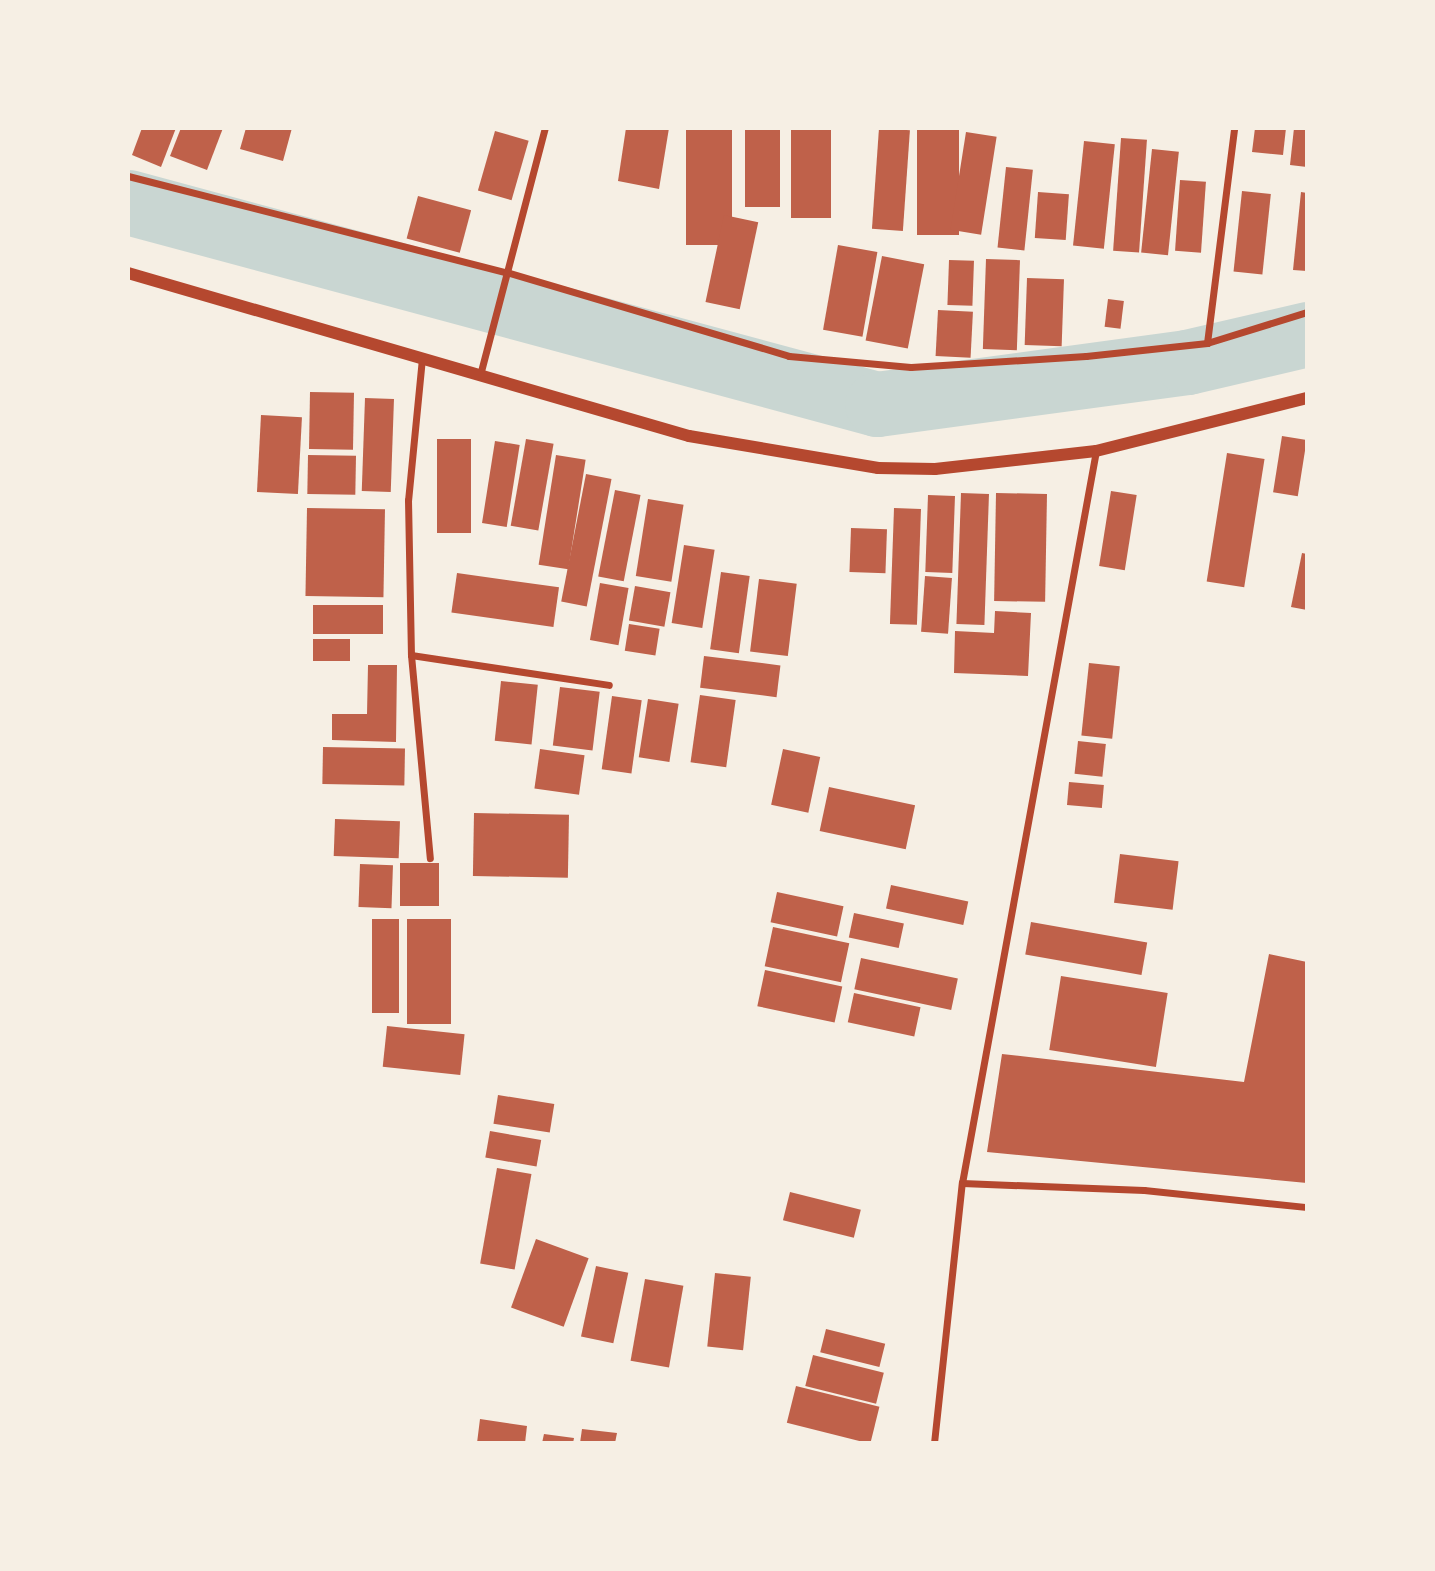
<!DOCTYPE html>
<style>
body{margin:0}
#map{position:relative;width:1435px;height:1571px;overflow:hidden;background:#f6efe4;font-family:Lato,sans-serif}
div>[style]{position:absolute}
.river>*{height:65px;margin:-32.5px;padding:0 32.5px;transform-origin:32.5px;border-radius:32.5px;background:#c9d6d2}
.building>*{inset:0;background:#bf614a;transform-origin:0 0}
.minor>*{height:7px;margin:-3.5px;padding:0 3.5px;transform-origin:3.5px;border-radius:3.5px;background:#b5482f}
.tertiary>*{height:12px;margin:-6px;padding:0 6px;transform-origin:6px;border-radius:6px;background:#b5482f}
span{translate:-50% -50%;white-space:nowrap;text-align:center;line-height:1.15;-webkit-text-stroke:7px #f6efe4;paint-order:stroke}
.frame{position:absolute;inset:0;border:130px solid #f6efe4;pointer-events:none}
</style>
<div id="map">
<div class="river">
<div style="left:128px;top:202px;width:776px;rotate:15.09deg"></div>
<div style="left:877px;top:404px;width:313px;rotate:-7.7deg"></div>
<div style="left:1187px;top:362px;width:123px;rotate:-13.1deg"></div>
</div>
<div class="building">
<div style="clip-path:polygon(142px 128px,176px 128px,161px 167px,132px 155px)"></div>
<div style="clip-path:polygon(181px 128px,223px 128px,207px 170px,170px 156px)"></div>
<div style="clip-path:polygon(246px 128px,292px 128px,283px 161px,240px 149px)"></div>
<div style="clip-path:polygon(626px 128px,669px 128px,659px 189px,618px 181px)"></div>
<div style="left:686px;top:128px;width:46px;height:117px"></div>
<div style="left:745px;top:128px;width:35px;height:79px"></div>
<div style="left:791px;top:128px;width:40px;height:90px"></div>
<div style="left:879px;top:128px;width:31px;height:101px;rotate:4deg"></div>
<div style="left:917px;top:128px;width:42px;height:107px"></div>
<div style="clip-path:polygon(1255px 128px,1286px 128px,1283px 155px,1252px 152px)"></div>
<div style="clip-path:polygon(1294px 128px,1307px 128px,1307px 167px,1290px 165px)"></div>
<div style="left:495px;top:131px;width:35px;height:62px;rotate:16deg"></div>
<div style="left:966px;top:132px;width:31px;height:99px;rotate:9deg"></div>
<div style="left:1121px;top:138px;width:26px;height:113px;rotate:4deg"></div>
<div style="left:1084px;top:141px;width:31px;height:105px;rotate:6deg"></div>
<div style="left:1152px;top:149px;width:27px;height:104px;rotate:6deg"></div>
<div style="left:1006px;top:167px;width:27px;height:81px;rotate:6deg"></div>
<div style="left:1180px;top:180px;width:26px;height:71px;rotate:4deg"></div>
<div style="left:1242px;top:191px;width:29px;height:81px;rotate:6deg"></div>
<div style="left:1038px;top:192px;width:31px;height:46px;rotate:4deg"></div>
<div style="clip-path:polygon(1301px 192px,1307px 193px,1307px 271px,1293px 270px)"></div>
<div style="left:418px;top:196px;width:55px;height:44px;rotate:15deg"></div>
<div style="left:724px;top:215px;width:35px;height:89px;rotate:12deg"></div>
<div style="left:838px;top:245px;width:40px;height:86px;rotate:10deg"></div>
<div style="left:882px;top:256px;width:43px;height:86px;rotate:11deg"></div>
<div style="left:986px;top:259px;width:34px;height:90px;rotate:2deg"></div>
<div style="left:949px;top:260px;width:25px;height:45px;rotate:2deg"></div>
<div style="left:1027px;top:278px;width:37px;height:67px;rotate:2deg"></div>
<div style="left:1108px;top:299px;width:16px;height:28px;rotate:7deg"></div>
<div style="left:938px;top:310px;width:35px;height:46px;rotate:3deg"></div>
<div style="left:310px;top:392px;width:44px;height:57px;rotate:1deg"></div>
<div style="left:365px;top:398px;width:29px;height:93px;rotate:2deg"></div>
<div style="left:261px;top:415px;width:41px;height:77px;rotate:3deg"></div>
<div style="left:1282px;top:436px;width:25px;height:57px;rotate:9deg"></div>
<div style="left:437px;top:439px;width:34px;height:94px"></div>
<div style="left:526px;top:439px;width:28px;height:88px;rotate:10deg"></div>
<div style="left:495px;top:441px;width:25px;height:83px;rotate:9deg"></div>
<div style="left:1227px;top:453px;width:38px;height:130px;rotate:9deg"></div>
<div style="left:308px;top:455px;width:48px;height:39px;rotate:1deg"></div>
<div style="left:556px;top:455px;width:30px;height:111px;rotate:9deg"></div>
<div style="left:586px;top:474px;width:26px;height:130px;rotate:11deg"></div>
<div style="left:615px;top:490px;width:26px;height:88px;rotate:11deg"></div>
<div style="left:1111px;top:491px;width:26px;height:76px;rotate:9deg"></div>
<div style="left:961px;top:493px;width:28px;height:131px;rotate:2deg"></div>
<div style="left:996px;top:493px;width:51px;height:108px;rotate:1deg"></div>
<div style="left:928px;top:495px;width:27px;height:77px;rotate:2deg"></div>
<div style="left:648px;top:499px;width:36px;height:78px;rotate:9deg"></div>
<div style="left:307px;top:508px;width:78px;height:88px;rotate:1deg"></div>
<div style="left:894px;top:508px;width:27px;height:116px;rotate:2deg"></div>
<div style="left:851px;top:528px;width:36px;height:44px;rotate:2deg"></div>
<div style="left:684px;top:545px;width:31px;height:79px;rotate:9deg"></div>
<div style="clip-path:polygon(1302px 553px,1307px 554px,1307px 610px,1291px 607px)"></div>
<div style="left:721px;top:572px;width:29px;height:78px;rotate:8deg"></div>
<div style="left:457px;top:573px;width:103px;height:40px;rotate:8deg"></div>
<div style="left:925px;top:576px;width:27px;height:56px;rotate:4deg"></div>
<div style="left:759px;top:579px;width:38px;height:73px;rotate:7deg"></div>
<div style="left:600px;top:583px;width:29px;height:58px;rotate:10deg"></div>
<div style="left:635px;top:586px;width:36px;height:35px;rotate:10deg"></div>
<div style="left:313px;top:605px;width:70px;height:29px"></div>
<div style="clip-path:polygon(995px 611px,1031px 613px,1028px 676px,954px 673px,955px 631px,994px 633px)"></div>
<div style="left:629px;top:624px;width:31px;height:27px;rotate:9deg"></div>
<div style="left:313px;top:639px;width:37px;height:22px"></div>
<div style="left:704px;top:656px;width:77px;height:32px;rotate:7deg"></div>
<div style="left:1089px;top:663px;width:31px;height:73px;rotate:6deg"></div>
<div style="clip-path:polygon(368px 665px,397px 665px,396px 742px,332px 740px,332px 714px,367px 714px)"></div>
<div style="left:501px;top:681px;width:37px;height:60px;rotate:6deg"></div>
<div style="left:560px;top:687px;width:40px;height:59px;rotate:7deg"></div>
<div style="left:700px;top:695px;width:36px;height:68px;rotate:8deg"></div>
<div style="left:612px;top:696px;width:30px;height:74px;rotate:8deg"></div>
<div style="left:648px;top:699px;width:31px;height:59px;rotate:9deg"></div>
<div style="left:1078px;top:741px;width:28px;height:33px;rotate:6deg"></div>
<div style="left:323px;top:747px;width:82px;height:37px;rotate:1deg"></div>
<div style="left:540px;top:749px;width:45px;height:40px;rotate:8deg"></div>
<div style="left:783px;top:749px;width:38px;height:57px;rotate:12deg"></div>
<div style="left:1069px;top:782px;width:35px;height:23px;rotate:5deg"></div>
<div style="left:829px;top:787px;width:88px;height:45px;rotate:12deg"></div>
<div style="left:474px;top:813px;width:95px;height:63px;rotate:1deg"></div>
<div style="left:335px;top:819px;width:65px;height:37px;rotate:2deg"></div>
<div style="left:1120px;top:854px;width:59px;height:49px;rotate:7deg"></div>
<div style="left:400px;top:863px;width:39px;height:43px"></div>
<div style="left:360px;top:864px;width:33px;height:43px;rotate:2deg"></div>
<div style="left:891px;top:885px;width:79px;height:24px;rotate:12deg"></div>
<div style="left:777px;top:892px;width:68px;height:31px;rotate:12deg"></div>
<div style="left:854px;top:913px;width:51px;height:25px;rotate:12deg"></div>
<div style="left:372px;top:919px;width:27px;height:94px"></div>
<div style="left:407px;top:919px;width:44px;height:105px"></div>
<div style="left:1031px;top:922px;width:118px;height:33px;rotate:10deg"></div>
<div style="left:773px;top:927px;width:78px;height:40px;rotate:12deg"></div>
<div style="clip-path:polygon(1269px 954px,1307px 962px,1307px 1183px,987px 1152px,1002px 1054px,1244px 1082px)"></div>
<div style="left:861px;top:958px;width:99px;height:32px;rotate:12deg"></div>
<div style="left:765px;top:970px;width:79px;height:37px;rotate:12deg"></div>
<div style="left:1061px;top:976px;width:108px;height:75px;rotate:9deg"></div>
<div style="left:854px;top:993px;width:68px;height:30px;rotate:12deg"></div>
<div style="left:387px;top:1026px;width:78px;height:41px;rotate:6deg"></div>
<div style="left:498px;top:1095px;width:57px;height:29px;rotate:9deg"></div>
<div style="left:490px;top:1131px;width:52px;height:27px;rotate:10deg"></div>
<div style="left:497px;top:1168px;width:35px;height:97px;rotate:10deg"></div>
<div style="left:790px;top:1192px;width:73px;height:29px;rotate:14deg"></div>
<div style="left:536px;top:1239px;width:56px;height:73px;rotate:20deg"></div>
<div style="left:596px;top:1266px;width:33px;height:72px;rotate:12deg"></div>
<div style="left:715px;top:1273px;width:36px;height:74px;rotate:6deg"></div>
<div style="left:645px;top:1279px;width:39px;height:83px;rotate:10deg"></div>
<div style="left:826px;top:1329px;width:61px;height:24px;rotate:14deg"></div>
<div style="left:813px;top:1355px;width:73px;height:32px;rotate:14deg"></div>
<div style="left:796px;top:1386px;width:86px;height:38px;rotate:14deg"></div>
<div style="clip-path:polygon(480px 1419px,527px 1426px,525px 1443px,477px 1443px)"></div>
<div style="clip-path:polygon(582px 1429px,617px 1433px,615px 1443px,580px 1443px)"></div>
<div style="clip-path:polygon(544px 1434px,574px 1438px,573px 1443px,542px 1443px)"></div>
</div>
<div class="minor">
<div style="left:128px;top:176px;width:390px;rotate:14.3deg"></div>
<div style="left:506px;top:272px;width:295px;rotate:16.5deg"></div>
<div style="left:789px;top:356px;width:122px;rotate:5.2deg"></div>
<div style="left:911px;top:367px;width:175px;rotate:-3.6deg"></div>
<div style="left:1086px;top:356px;width:122px;rotate:-6.1deg"></div>
<div style="left:1207px;top:343px;width:105px;rotate:-17.2deg"></div>
<div style="left:1207px;top:343px;width:217px;rotate:-82.8deg"></div>
<div style="left:422px;top:358px;width:143px;rotate:95.6deg"></div>
<div style="left:408px;top:500px;width:155px;rotate:88.9deg"></div>
<div style="left:411px;top:655px;width:204px;rotate:84.7deg"></div>
<div style="left:480px;top:375px;width:255px;rotate:-75.3deg"></div>
<div style="left:411px;top:655px;width:200px;rotate:8.6deg"></div>
<div style="left:962px;top:1183px;width:182px;rotate:2.2deg"></div>
<div style="left:1144px;top:1190px;width:164px;rotate:6deg"></div>
<div style="left:934px;top:1443px;width:262px;rotate:-83.9deg"></div>
<div style="left:962px;top:1183px;width:744px;rotate:-79.63deg"></div>
</div>
<div class="tertiary">
<div style="left:128px;top:273px;width:584px;rotate:16.2deg"></div>
<div style="left:689px;top:436px;width:192px;rotate:9.6deg"></div>
<div style="left:878px;top:468px;width:57px;rotate:1deg"></div>
<div style="left:935px;top:469px;width:162px;rotate:-6.4deg"></div>
<div style="left:1096px;top:451px;width:218px;rotate:-14.1deg"></div>
</div>
<div class="frame"></div>
</div>
